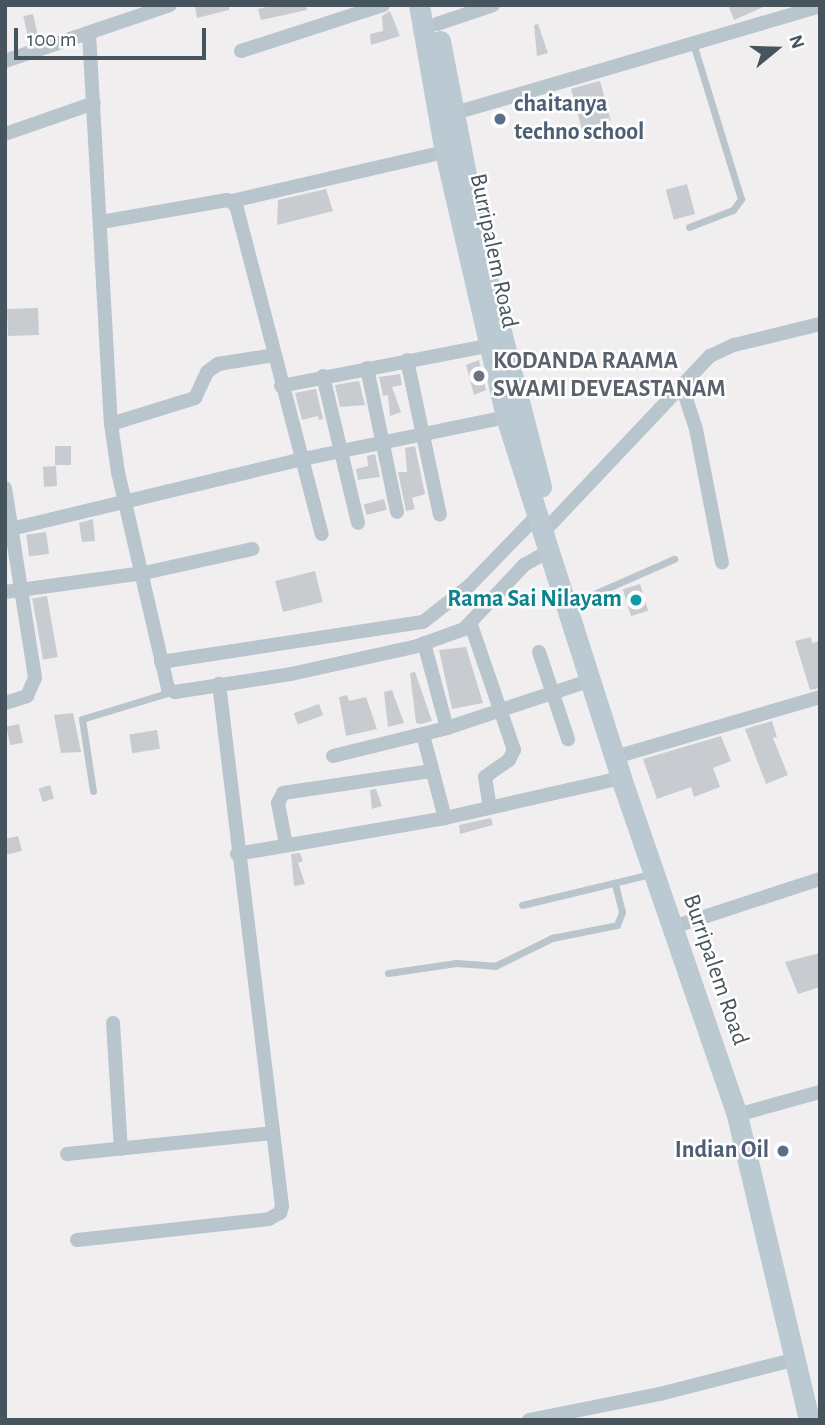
<!DOCTYPE html>
<style>
body{margin:0}
#map{position:relative;width:825px;height:1425px;overflow:hidden;background:#f1eeef;font-family:"Alegreya Sans",sans-serif}
div>[style]{position:absolute}
.building>*{inset:0;background:#c8ccd1;transform-origin:0 0}
.lane>*{height:7px;margin:-3.5px;padding:0 3.5px;transform-origin:3.5px;border-radius:3.5px;background:#b9c5cc}
.street>*{height:14px;margin:-7px;padding:0 7px;transform-origin:7px;border-radius:7px;background:#b9c5cc}
.secondary>*{height:21px;margin:-10.5px;padding:0 10.5px;transform-origin:10.5px;border-radius:10.5px;background:#bbc9d3}
.dots>*{width:19px;height:19px;translate:-50% -50%;box-sizing:border-box;border:4px solid #fff;border-radius:50%}
span{translate:-50% -50%;white-space:nowrap;text-align:center;line-height:1.15;-webkit-text-stroke:5px #fff;paint-order:stroke}
.service-label{font-size:24px;color:#4e5e75;font-weight:700}
.left{translate:0 -50%;text-align:left}
.right{translate:-100% -50%;text-align:right}
.street-label{font-size:24px;color:#46545d}
.worship-label{font-size:24px;color:#5b616d;font-weight:700}
.culture-label{font-size:24px;color:#0d838f;font-weight:700}
.frame{position:absolute;inset:0;border:7px solid #46545d;pointer-events:none}
.north{position:absolute;left:741px;top:14px;width:70px;height:70px;-webkit-text-stroke:5px #fff;paint-order:stroke;rotate:71deg;font-size:19px;font-weight:700;line-height:28px;text-align:center;color:#46545d}
.north::after{content:'';display:block;margin:auto;width:24px;height:32px;background:#46545d;clip-path:polygon(50% 0,100% 100%,50% 72%,0 100%)}
.scale{position:absolute;left:14px;top:28px;width:192px;height:32px;box-sizing:border-box;border:4px solid #46545d;border-top:0;padding-left:9px;font-size:21px;line-height:24px;white-space:nowrap;color:#46545d;-webkit-text-stroke:5px #fff;paint-order:stroke}
</style>
<div id="map">
<div class="building">
<div style="clip-path:polygon(229px 5px,229px 10px,197px 18px,195px 7px)"></div>
<div style="clip-path:polygon(275px 5px,306px 5px,307px 10px,261px 20px,258px 9px)"></div>
<div style="clip-path:polygon(728px 5px,768px 5px,734px 20px)"></div>
<div style="clip-path:polygon(390px 11px,400px 36px,371px 45px,370px 34px,383px 31px,382px 16px)"></div>
<div style="left:33px;top:14px;width:26px;height:10px;rotate:77deg"></div>
<div style="clip-path:polygon(538px 24px,548px 53px,537px 56px,534px 25px)"></div>
<div style="left:600px;top:81px;width:41px;height:30px;rotate:75deg"></div>
<div style="left:687px;top:184px;width:31px;height:22px;rotate:75deg"></div>
<div style="clip-path:polygon(326px 189px,333px 211px,277px 225px,278px 200px)"></div>
<div style="left:38px;top:308px;width:27px;height:31px;rotate:88deg"></div>
<div style="clip-path:polygon(479px 360px,486px 390px,474px 395px,466px 365px)"></div>
<div style="clip-path:polygon(400px 374px,402px 385px,392px 387px,401px 412px,390px 416px,388px 395px,383px 396px,379px 377px)"></div>
<div style="clip-path:polygon(359px 381px,365px 405px,340px 407px,335px 385px)"></div>
<div style="clip-path:polygon(316px 389px,323px 419px,319px 420px,318px 416px,302px 420px,295px 393px)"></div>
<div style="left:55px;top:446px;width:16px;height:19px"></div>
<div style="clip-path:polygon(415px 446px,425px 494px,412px 498px,415px 509px,406px 511px,398px 472px,407px 472px,405px 448px)"></div>
<div style="clip-path:polygon(375px 454px,380px 477px,358px 480px,356px 469px,368px 466px,367px 456px)"></div>
<div style="left:56px;top:466px;width:20px;height:13px;rotate:87deg"></div>
<div style="left:384px;top:499px;width:11px;height:21px;rotate:75deg"></div>
<div style="clip-path:polygon(93px 519px,95px 541px,82px 542px,79px 523px)"></div>
<div style="left:46px;top:532px;width:22px;height:20px;rotate:82deg"></div>
<div style="left:315px;top:571px;width:32px;height:41px;rotate:76deg"></div>
<div style="left:640px;top:584px;width:28px;height:18px;rotate:73deg"></div>
<div style="left:47px;top:596px;width:62px;height:15px;rotate:80deg"></div>
<div style="clip-path:polygon(811px 637px,812px 643px,820px 641px,820px 688px,810px 690px,795px 641px)"></div>
<div style="clip-path:polygon(466px 647px,483px 703px,452px 709px,439px 650px)"></div>
<div style="clip-path:polygon(415px 672px,432px 721px,421px 724px,416px 723px,410px 673px)"></div>
<div style="clip-path:polygon(392px 690px,404px 723px,388px 727px,384px 692px)"></div>
<div style="clip-path:polygon(347px 695px,349px 701px,366px 697px,377px 729px,346px 736px,339px 697px)"></div>
<div style="left:319px;top:704px;width:12px;height:27px;rotate:70deg"></div>
<div style="clip-path:polygon(73px 713px,81px 752px,61px 753px,54px 715px)"></div>
<div style="clip-path:polygon(772px 721px,777px 737px,773px 738px,788px 775px,766px 784px,745px 729px)"></div>
<div style="left:19px;top:724px;width:19px;height:13px;rotate:78deg"></div>
<div style="left:157px;top:730px;width:19px;height:28px;rotate:81deg"></div>
<div style="clip-path:polygon(721px 736px,731px 761px,713px 768px,720px 787px,694px 797px,691px 787px,657px 799px,643px 759px)"></div>
<div style="left:50px;top:785px;width:14px;height:12px;rotate:73deg"></div>
<div style="clip-path:polygon(376px 789px,382px 806px,372px 809px,370px 790px)"></div>
<div style="clip-path:polygon(491px 818px,493px 825px,460px 834px,459px 825px)"></div>
<div style="clip-path:polygon(18px 836px,22px 851px,5px 855px,5px 839px)"></div>
<div style="clip-path:polygon(300px 853px,303px 861px,298px 863px,305px 884px,294px 886px,291px 854px)"></div>
<div style="clip-path:polygon(820px 953px,820px 987px,798px 994px,785px 962px)"></div>
</div>
<div class="lane">
<div style="left:689px;top:227px;width:47px;rotate:-21.1deg"></div>
<div style="left:733px;top:210px;width:14px;rotate:-54deg"></div>
<div style="left:741px;top:199px;width:163px;rotate:-107.1deg"></div>
<div style="left:569px;top:605px;width:115px;rotate:-23.7deg"></div>
<div style="left:93px;top:791px;width:73px;rotate:-98.7deg"></div>
<div style="left:82px;top:719px;width:93px;rotate:-16.9deg"></div>
<div style="left:522px;top:905px;width:133px;rotate:-13.5deg"></div>
<div style="left:388px;top:973px;width:69px;rotate:-8.4deg"></div>
<div style="left:456px;top:963px;width:39px;rotate:4deg"></div>
<div style="left:495px;top:966px;width:64px;rotate:-26.2deg"></div>
<div style="left:552px;top:938px;width:66px;rotate:-11.3deg"></div>
<div style="left:617px;top:925px;width:14px;rotate:-69deg"></div>
<div style="left:622px;top:912px;width:30px;rotate:-104deg"></div>
</div>
<div class="street">
<div style="left:437px;top:24px;width:59px;rotate:-18.7deg"></div>
<div style="left:89px;top:33px;width:392px;rotate:86.8deg"></div>
<div style="left:111px;top:424px;width:49px;rotate:81.7deg"></div>
<div style="left:118px;top:472px;width:223px;rotate:77deg"></div>
<div style="left:168px;top:689px;width:8px;rotate:23deg"></div>
<div style="left:175px;top:692px;width:117px;rotate:-8.8deg"></div>
<div style="left:291px;top:674px;width:126px;rotate:-12.4deg"></div>
<div style="left:414px;top:647px;width:53px;rotate:-19.8deg"></div>
<div style="left:464px;top:629px;width:88px;rotate:-46.8deg"></div>
<div style="left:524px;top:565px;width:31px;rotate:-29deg"></div>
<div style="left:241px;top:51px;width:149px;rotate:-17.9deg"></div>
<div style="left:5px;top:61px;width:174px;rotate:-18.7deg"></div>
<div style="left:448px;top:115px;width:388px;rotate:-16.3deg"></div>
<div style="left:5px;top:134px;width:94px;rotate:-19.2deg"></div>
<div style="left:232px;top:201px;width:219px;rotate:-13deg"></div>
<div style="left:101px;top:222px;width:128px;rotate:-9.9deg"></div>
<div style="left:227px;top:200px;width:10px;rotate:29deg"></div>
<div style="left:236px;top:205px;width:340px;rotate:75.4deg"></div>
<div style="left:407px;top:360px;width:158px;rotate:78deg"></div>
<div style="left:367px;top:368px;width:147px;rotate:78.2deg"></div>
<div style="left:323px;top:376px;width:151px;rotate:76.6deg"></div>
<div style="left:281px;top:386px;width:210px;rotate:-11deg"></div>
<div style="left:682px;top:386px;width:45px;rotate:72deg"></div>
<div style="left:696px;top:429px;width:136px;rotate:79deg"></div>
<div style="left:111px;top:424px;width:88px;rotate:-17.2deg"></div>
<div style="left:195px;top:398px;width:29px;rotate:-65deg"></div>
<div style="left:207px;top:372px;width:14px;rotate:-36deg"></div>
<div style="left:218px;top:364px;width:57px;rotate:-9.1deg"></div>
<div style="left:5px;top:488px;width:192px;rotate:81deg"></div>
<div style="left:35px;top:678px;width:20px;rotate:114deg"></div>
<div style="left:27px;top:696px;width:23px;rotate:162deg"></div>
<div style="left:550px;top:525px;width:233px;rotate:-46.6deg"></div>
<div style="left:710px;top:356px;width:26px;rotate:-25deg"></div>
<div style="left:734px;top:345px;width:89px;rotate:-13.7deg"></div>
<div style="left:11px;top:529px;width:300px;rotate:-13.5deg"></div>
<div style="left:303px;top:459px;width:207px;rotate:-11.7deg"></div>
<div style="left:5px;top:592px;width:140px;rotate:-7.8deg"></div>
<div style="left:144px;top:573px;width:111px;rotate:-12.5deg"></div>
<div style="left:471px;top:625px;width:132px;rotate:71deg"></div>
<div style="left:514px;top:750px;width:11px;rotate:117deg"></div>
<div style="left:509px;top:760px;width:29px;rotate:145deg"></div>
<div style="left:485px;top:777px;width:31px;rotate:81deg"></div>
<div style="left:424px;top:643px;width:88px;rotate:74.9deg"></div>
<div style="left:539px;top:652px;width:92px;rotate:71.6deg"></div>
<div style="left:161px;top:662px;width:265px;rotate:-8.7deg"></div>
<div style="left:423px;top:622px;width:58px;rotate:-38deg"></div>
<div style="left:469px;top:586px;width:95px;rotate:-45.9deg"></div>
<div style="left:423px;top:735px;width:86px;rotate:75.2deg"></div>
<div style="left:333px;top:756px;width:117px;rotate:-13.8deg"></div>
<div style="left:447px;top:728px;width:152px;rotate:-18.4deg"></div>
<div style="left:615px;top:757px;width:214px;rotate:-16.3deg"></div>
<div style="left:286px;top:845px;width:43px;rotate:-100.8deg"></div>
<div style="left:278px;top:803px;width:11px;rotate:-63deg"></div>
<div style="left:283px;top:793px;width:151px;rotate:-8.4deg"></div>
<div style="left:237px;top:854px;width:211px;rotate:-9.8deg"></div>
<div style="left:445px;top:818px;width:180px;rotate:-12.8deg"></div>
<div style="left:673px;top:927px;width:155px;rotate:-18.1deg"></div>
<div style="left:113px;top:1023px;width:126px;rotate:86.4deg"></div>
<div style="left:737px;top:1115px;width:86px;rotate:-15.5deg"></div>
<div style="left:67px;top:1154px;width:207px;rotate:-5.8deg"></div>
<div style="left:77px;top:1240px;width:193px;rotate:-6.2deg"></div>
<div style="left:269px;top:1219px;width:13px;rotate:-29deg"></div>
<div style="left:280px;top:1213px;width:7px;rotate:-74deg"></div>
<div style="left:282px;top:1206px;width:526px;rotate:-96.88deg"></div>
<div style="left:529px;top:1420px;width:134px;rotate:-11.2deg"></div>
<div style="left:660px;top:1394px;width:140px;rotate:-14.4deg"></div>
</div>
<div class="secondary">
<div style="left:419px;top:5px;width:149px;rotate:80deg"></div>
<div style="left:445px;top:152px;width:272px;rotate:77deg"></div>
<div style="left:506px;top:417px;width:379px;rotate:72.3deg"></div>
<div style="left:621px;top:778px;width:356px;rotate:71deg"></div>
<div style="left:737px;top:1115px;width:313px;rotate:76.7deg"></div>
<div style="left:440px;top:41px;width:225px;rotate:79deg"></div>
<div style="left:483px;top:262px;width:232px;rotate:75.5deg"></div>
</div>
<div class="dots">
<div style="left:500px;top:119px;background:#5c6f8a"></div>
<div style="left:479px;top:376px;background:#6b7280"></div>
<div style="left:636px;top:600px;background:#0f9aa8"></div>
<div style="left:783px;top:1151px;background:#5c6f8a"></div>
</div>
<div class="service-label">
<span class="left" style="left:514px;top:119px">chaitanya<br>techno school</span>
<span class="right" style="left:769px;top:1151px">Indian Oil</span>
</div>
<div class="street-label">
<span style="left:493px;top:251px;rotate:78deg">Burripalem Road</span>
<span style="left:715px;top:970px;rotate:71deg">Burripalem Road</span>
</div>
<div class="worship-label">
<span class="left" style="left:493px;top:376px">KODANDA RAAMA<br>SWAMI DEVEASTANAM</span>
</div>
<div class="culture-label">
<span class="right" style="left:622px;top:600px">Rama Sai Nilayam</span>
</div>
<div class="frame"></div>
<div class="north">N</div>
<div class="scale">100 m</div>
</div>
